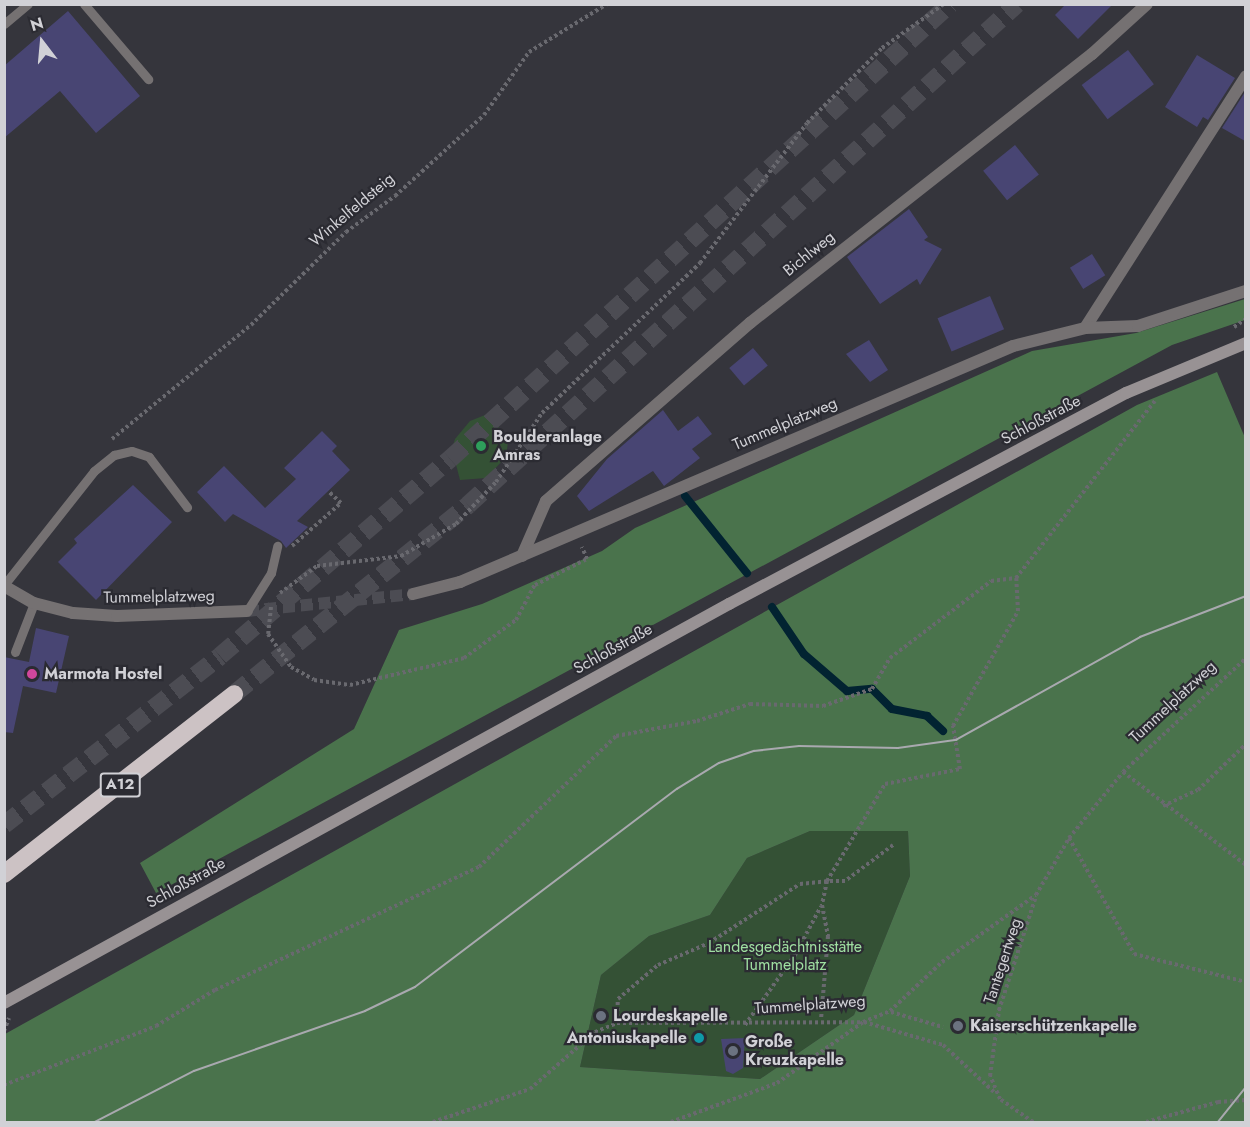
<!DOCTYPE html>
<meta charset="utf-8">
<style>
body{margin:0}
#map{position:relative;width:1250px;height:1127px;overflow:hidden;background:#35353c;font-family:Jost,sans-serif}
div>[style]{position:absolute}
.green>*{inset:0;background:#345135}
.forest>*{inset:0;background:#4a734c}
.stream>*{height:8px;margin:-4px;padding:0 4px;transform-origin:4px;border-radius:4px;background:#022331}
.building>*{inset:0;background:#484573;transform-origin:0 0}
.minor-tunnel>*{height:12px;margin-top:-6px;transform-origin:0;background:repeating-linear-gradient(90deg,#4c4c53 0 12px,transparent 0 18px)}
.motorway-tunnel>*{height:18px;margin-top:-9px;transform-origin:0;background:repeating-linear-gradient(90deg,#4c4c53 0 18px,transparent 0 27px)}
.path>*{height:4px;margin-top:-2px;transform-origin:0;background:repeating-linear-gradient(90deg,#69696f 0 3px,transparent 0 6px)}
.service>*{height:9px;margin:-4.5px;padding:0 4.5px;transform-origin:4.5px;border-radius:4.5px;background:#757172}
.minor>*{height:12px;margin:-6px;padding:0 6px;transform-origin:6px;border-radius:6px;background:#757172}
.secondary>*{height:12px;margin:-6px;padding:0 6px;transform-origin:6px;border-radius:6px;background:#989294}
.motorway>*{height:18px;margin:-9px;padding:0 9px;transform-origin:9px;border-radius:9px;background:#ccc2c4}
.tram>*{height:1.5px;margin:-0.75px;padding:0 0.75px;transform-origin:0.75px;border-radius:0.75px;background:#a9a9af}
.dots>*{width:16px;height:16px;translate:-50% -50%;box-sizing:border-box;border:3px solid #2b2b32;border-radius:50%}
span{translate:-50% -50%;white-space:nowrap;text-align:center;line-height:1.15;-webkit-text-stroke:4.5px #2b2b32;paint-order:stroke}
.shield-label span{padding:2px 4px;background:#2b2b32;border:2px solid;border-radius:4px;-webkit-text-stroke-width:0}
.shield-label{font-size:15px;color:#d1d1d6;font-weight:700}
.street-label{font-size:16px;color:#d1d1d6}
.poi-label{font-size:16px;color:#d1d1d6;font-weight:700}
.left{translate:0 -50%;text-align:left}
.right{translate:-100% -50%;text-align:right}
.park-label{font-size:16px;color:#9fdfa1}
.frame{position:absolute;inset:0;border:6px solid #d1d1d6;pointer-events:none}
.north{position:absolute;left:12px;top:12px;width:60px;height:60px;-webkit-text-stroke:4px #2b2b32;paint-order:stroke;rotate:344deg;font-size:16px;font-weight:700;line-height:24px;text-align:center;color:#d1d1d6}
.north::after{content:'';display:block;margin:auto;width:21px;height:27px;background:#d1d1d6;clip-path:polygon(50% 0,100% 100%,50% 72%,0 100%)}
</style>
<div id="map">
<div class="green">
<div style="clip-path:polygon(490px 413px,508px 442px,506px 457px,486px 478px,460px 480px,452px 449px,455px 439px,470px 421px)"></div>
<div style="clip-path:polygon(810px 831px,908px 831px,910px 876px,854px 1015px,760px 1079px,580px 1067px,601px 975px,649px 936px,710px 915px,747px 858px)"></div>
</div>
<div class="forest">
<div style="clip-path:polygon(1245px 299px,1245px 320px,1172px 345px,156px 893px,140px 863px,354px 729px,399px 630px,482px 604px,602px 551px,635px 528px,1032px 351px,1136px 333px)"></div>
<div style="clip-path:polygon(evenodd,1217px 372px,1246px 440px,1245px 1122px,5px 1122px,5px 1034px,1137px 405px,1217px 372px,810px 831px,908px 831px,910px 876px,854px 1015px,760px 1079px,580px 1067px,601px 975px,649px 936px,710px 915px,747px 858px,810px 831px)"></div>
</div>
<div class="stream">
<div style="left:685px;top:496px;width:99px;rotate:51.2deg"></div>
<div style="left:772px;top:607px;width:57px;rotate:55.8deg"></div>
<div style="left:804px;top:654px;width:57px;rotate:40.7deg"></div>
<div style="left:847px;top:691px;width:25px;rotate:-5deg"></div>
<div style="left:872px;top:689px;width:28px;rotate:45deg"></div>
<div style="left:892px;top:709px;width:36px;rotate:11deg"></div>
<div style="left:927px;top:716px;width:22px;rotate:43deg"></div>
</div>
<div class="building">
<div style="clip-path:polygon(1066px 4px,1113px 4px,1078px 39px,1055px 15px)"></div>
<div style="clip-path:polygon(68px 11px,140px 96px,96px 133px,60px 91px,4px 138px,4px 66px)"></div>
<div style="left:1128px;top:50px;width:43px;height:58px;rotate:53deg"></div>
<div style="clip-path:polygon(1197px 55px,1235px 78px,1208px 120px,1203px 117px,1197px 127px,1165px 107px)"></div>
<div style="clip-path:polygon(1245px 92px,1245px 141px,1222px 128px)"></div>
<div style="left:1015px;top:145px;width:38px;height:41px;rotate:51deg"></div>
<div style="clip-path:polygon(909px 209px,928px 237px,924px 240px,942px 249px,920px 285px,917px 279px,880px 304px,847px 257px)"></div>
<div style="left:1092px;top:254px;width:25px;height:26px;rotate:58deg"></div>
<div style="left:990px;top:296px;width:36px;height:57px;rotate:67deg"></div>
<div style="clip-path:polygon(869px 340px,888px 370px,870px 382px,846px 354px)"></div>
<div style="left:753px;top:348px;width:23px;height:31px;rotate:50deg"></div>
<div style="clip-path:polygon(663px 410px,678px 431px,698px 416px,712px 434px,692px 449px,700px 458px,664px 486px,653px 471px,589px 511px,577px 496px,607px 459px)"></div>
<div style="clip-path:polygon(322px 431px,337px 446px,332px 451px,350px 470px,297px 521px,308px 527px,286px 548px,281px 541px,233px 514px,225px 522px,197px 492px,224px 466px,265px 508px,296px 479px,284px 468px)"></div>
<div style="clip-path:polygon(133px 485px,172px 522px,96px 600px,58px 562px,77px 543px,74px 539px)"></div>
<div style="clip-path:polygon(36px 628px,69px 636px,56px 693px,23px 686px,13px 733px,4px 732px,4px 657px,29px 662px)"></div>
<div style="clip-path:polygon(745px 1038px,743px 1068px,733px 1074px,726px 1071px,721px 1039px)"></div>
</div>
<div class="minor-tunnel">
<div style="left:247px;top:611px;width:167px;rotate:-5.8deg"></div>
</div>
<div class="motorway-tunnel">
<div style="left:234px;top:694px;width:301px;rotate:-38.9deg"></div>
<div style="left:468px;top:505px;width:743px;rotate:-42.38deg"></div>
<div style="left:4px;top:825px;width:274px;rotate:-38deg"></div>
<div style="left:220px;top:656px;width:303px;rotate:-40.6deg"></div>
<div style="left:450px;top:459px;width:676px;rotate:-42.3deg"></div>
</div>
<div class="path">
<div style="left:1234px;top:327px;width:14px;rotate:-34deg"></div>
<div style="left:112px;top:439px;width:180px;rotate:-39.4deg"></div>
<div style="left:251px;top:325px;width:133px;rotate:-44.4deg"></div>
<div style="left:346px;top:232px;width:61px;rotate:-36.3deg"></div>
<div style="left:395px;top:196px;width:120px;rotate:-42.3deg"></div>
<div style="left:484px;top:115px;width:77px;rotate:-54.5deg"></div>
<div style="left:529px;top:52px;width:92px;rotate:-31.6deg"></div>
<div style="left:292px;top:546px;width:65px;rotate:-41.3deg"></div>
<div style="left:341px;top:503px;width:18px;rotate:-137deg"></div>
<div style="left:280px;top:593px;width:46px;rotate:-36.1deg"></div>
<div style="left:317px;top:566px;width:85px;rotate:-6.8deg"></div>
<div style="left:401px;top:556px;width:64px;rotate:-30.2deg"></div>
<div style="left:456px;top:524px;width:58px;rotate:-46.4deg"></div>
<div style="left:496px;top:482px;width:83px;rotate:-56.3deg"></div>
<div style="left:542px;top:413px;width:218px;rotate:-43.5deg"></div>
<div style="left:700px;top:263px;width:176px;rotate:-52.6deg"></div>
<div style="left:807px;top:123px;width:106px;rotate:-45deg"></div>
<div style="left:882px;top:48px;width:76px;rotate:-35.4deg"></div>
<div style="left:271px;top:607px;width:27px;rotate:96deg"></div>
<div style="left:268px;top:634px;width:40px;rotate:55.1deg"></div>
<div style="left:291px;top:667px;width:26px;rotate:29deg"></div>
<div style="left:314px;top:680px;width:36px;rotate:8deg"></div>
<div style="left:350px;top:685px;width:117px;rotate:-13.3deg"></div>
<div style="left:464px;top:658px;width:64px;rotate:-36.2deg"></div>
<div style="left:516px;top:620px;width:40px;rotate:-62deg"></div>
<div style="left:535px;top:585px;width:58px;rotate:-26.6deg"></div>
<div style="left:587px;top:559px;width:13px;rotate:-113deg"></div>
<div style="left:1123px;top:772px;width:154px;rotate:37.1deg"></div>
<div style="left:1163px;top:806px;width:38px;rotate:-25deg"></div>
<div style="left:1198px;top:790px;width:66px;rotate:-43.8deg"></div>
<div style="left:1069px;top:838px;width:133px;rotate:60.7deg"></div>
<div style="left:1134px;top:954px;width:115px;rotate:14deg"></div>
<div style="left:893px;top:845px;width:60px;rotate:143.1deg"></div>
<div style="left:845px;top:881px;width:18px;rotate:180deg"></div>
<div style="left:827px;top:881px;width:113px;rotate:-59.1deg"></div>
<div style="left:885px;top:784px;width:76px;rotate:-11.3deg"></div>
<div style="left:960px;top:769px;width:44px;rotate:-99.2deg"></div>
<div style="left:953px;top:726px;width:132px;rotate:-60.5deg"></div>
<div style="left:1018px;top:611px;width:33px;rotate:-93deg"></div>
<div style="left:1016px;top:578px;width:225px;rotate:-51.9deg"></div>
<div style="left:891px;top:1012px;width:54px;rotate:16.1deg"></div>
<div style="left:864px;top:1022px;width:82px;rotate:16.2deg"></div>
<div style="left:943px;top:1045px;width:69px;rotate:42.7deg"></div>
<div style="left:617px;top:1023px;width:24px;rotate:-88deg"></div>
<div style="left:618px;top:999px;width:52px;rotate:-40.4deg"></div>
<div style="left:658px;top:965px;width:56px;rotate:-23.3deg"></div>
<div style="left:709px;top:943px;width:108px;rotate:-33deg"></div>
<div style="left:800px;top:884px;width:27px;rotate:-6deg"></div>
<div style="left:827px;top:881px;width:25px;rotate:102deg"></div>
<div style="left:822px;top:905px;width:32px;rotate:79deg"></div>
<div style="left:828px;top:936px;width:84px;rotate:94.8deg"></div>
<div style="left:745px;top:1025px;width:86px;rotate:-54.5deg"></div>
<div style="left:795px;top:955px;width:55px;rotate:-62deg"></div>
<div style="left:4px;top:1031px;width:14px;rotate:-69deg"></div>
<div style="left:4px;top:1085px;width:163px;rotate:-21.2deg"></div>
<div style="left:156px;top:1026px;width:69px;rotate:-31.4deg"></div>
<div style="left:215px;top:990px;width:291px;rotate:-25deg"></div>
<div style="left:479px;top:867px;width:190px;rotate:-43.7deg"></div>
<div style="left:616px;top:736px;width:82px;rotate:-10.5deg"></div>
<div style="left:697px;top:721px;width:56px;rotate:-17.8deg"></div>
<div style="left:750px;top:704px;width:73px;rotate:1.6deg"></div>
<div style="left:823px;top:706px;width:52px;rotate:-19.1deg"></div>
<div style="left:872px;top:689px;width:36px;rotate:-60deg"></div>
<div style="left:890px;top:658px;width:127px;rotate:-37.3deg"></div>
<div style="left:991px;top:581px;width:25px;rotate:-7deg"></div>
<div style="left:433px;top:1122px;width:102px;rotate:-18.8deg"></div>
<div style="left:530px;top:1089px;width:86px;rotate:-41.2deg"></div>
<div style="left:595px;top:1032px;width:24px;rotate:-22deg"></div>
<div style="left:617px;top:1023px;width:246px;rotate:-0.2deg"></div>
<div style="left:863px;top:1022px;width:29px;rotate:-22deg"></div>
<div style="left:890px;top:1011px;width:71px;rotate:-43.3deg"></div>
<div style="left:942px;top:962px;width:115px;rotate:-35.5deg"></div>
<div style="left:1036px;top:895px;width:66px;rotate:-59.9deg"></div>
<div style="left:1069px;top:838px;width:85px;rotate:-50.7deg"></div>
<div style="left:1123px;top:772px;width:168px;rotate:-42.8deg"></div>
<div style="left:671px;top:1122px;width:113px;rotate:-20.2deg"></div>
<div style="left:777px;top:1083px;width:105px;rotate:-35.3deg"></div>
<div style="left:1033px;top:1122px;width:40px;rotate:-145.1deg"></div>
<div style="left:1000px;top:1099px;width:25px;rotate:-113deg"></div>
<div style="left:990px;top:1076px;width:67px;rotate:-82.2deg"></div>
<div style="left:999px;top:1010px;width:120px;rotate:-72deg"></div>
<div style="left:1146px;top:1122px;width:75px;rotate:-15.5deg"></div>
<div style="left:1218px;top:1102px;width:28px;rotate:-4deg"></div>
</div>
<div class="service">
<div style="left:84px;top:4px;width:99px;rotate:49.5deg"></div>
<div style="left:4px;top:24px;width:31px;rotate:-40deg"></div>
<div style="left:4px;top:585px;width:145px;rotate:-51.7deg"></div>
<div style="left:94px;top:471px;width:26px;rotate:-39deg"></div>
<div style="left:114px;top:455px;width:18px;rotate:-13deg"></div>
<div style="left:132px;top:451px;width:18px;rotate:19deg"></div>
<div style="left:149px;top:457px;width:63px;rotate:52.8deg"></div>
<div style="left:247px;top:611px;width:45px;rotate:-57.7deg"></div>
<div style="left:271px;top:573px;width:28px;rotate:-77deg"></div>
<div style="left:15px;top:652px;width:53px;rotate:-68.8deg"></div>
</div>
<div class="minor">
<div style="left:1085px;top:328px;width:299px;rotate:-57.4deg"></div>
<div style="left:522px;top:556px;width:60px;rotate:-66.4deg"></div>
<div style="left:546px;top:501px;width:271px;rotate:-41.1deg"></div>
<div style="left:750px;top:323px;width:435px;rotate:-38.2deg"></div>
<div style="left:1092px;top:54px;width:74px;rotate:-42.3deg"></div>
<div style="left:4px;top:586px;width:34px;rotate:30deg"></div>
<div style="left:34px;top:603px;width:40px;rotate:14.4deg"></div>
<div style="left:73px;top:613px;width:44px;rotate:3.9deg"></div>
<div style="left:117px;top:616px;width:130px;rotate:-2.2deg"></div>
<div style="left:413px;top:594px;width:49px;rotate:-14.3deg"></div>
<div style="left:460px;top:582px;width:601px;rotate:-23.11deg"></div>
<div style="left:1013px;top:346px;width:74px;rotate:-14deg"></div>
<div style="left:1085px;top:328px;width:53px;rotate:-2.2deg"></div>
<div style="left:1138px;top:326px;width:114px;rotate:-18deg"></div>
</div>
<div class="secondary">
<div style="left:4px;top:1003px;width:828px;rotate:-28.83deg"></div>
<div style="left:729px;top:604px;width:450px;rotate:-28deg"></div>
<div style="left:1126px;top:393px;width:130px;rotate:-22.6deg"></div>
</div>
<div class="motorway">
<div style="left:4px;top:874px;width:292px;rotate:-38deg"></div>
</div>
<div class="tram">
<div style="left:95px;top:1122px;width:111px;rotate:-27.3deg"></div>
<div style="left:194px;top:1071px;width:181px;rotate:-19.3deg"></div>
<div style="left:365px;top:1011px;width:55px;rotate:-25.6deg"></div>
<div style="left:415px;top:987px;width:328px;rotate:-37.1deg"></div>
<div style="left:677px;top:789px;width:49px;rotate:-31.8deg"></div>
<div style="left:719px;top:763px;width:37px;rotate:-19deg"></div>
<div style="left:754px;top:751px;width:45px;rotate:-6.3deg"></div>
<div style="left:799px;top:746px;width:99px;rotate:1.2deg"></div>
<div style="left:898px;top:748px;width:59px;rotate:-7.9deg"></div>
<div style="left:956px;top:740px;width:211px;rotate:-29.2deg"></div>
<div style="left:1140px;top:637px;width:114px;rotate:-21.1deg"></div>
<div style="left:1218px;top:1122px;width:45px;rotate:-51.3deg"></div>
</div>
<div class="dots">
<div style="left:481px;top:446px;background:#2e9e5b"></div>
<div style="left:32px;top:674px;background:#d1479c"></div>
<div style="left:601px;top:1016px;background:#6b7280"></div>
<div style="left:958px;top:1026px;background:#6b7280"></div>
<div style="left:699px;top:1038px;background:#0f9aa8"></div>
<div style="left:733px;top:1051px;background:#6b7280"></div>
</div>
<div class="shield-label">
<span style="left:120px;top:785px">A12</span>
</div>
<div class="street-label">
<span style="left:352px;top:210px;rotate:-40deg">Winkelfeldsteig</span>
<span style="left:809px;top:254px;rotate:-39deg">Bichlweg</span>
<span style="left:1041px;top:420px;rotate:-28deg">Schloßstraße</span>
<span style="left:785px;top:424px;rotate:-23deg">Tummelplatzweg</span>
<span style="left:159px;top:597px;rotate:-1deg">Tummelplatzweg</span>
<span style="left:613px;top:649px;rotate:-29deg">Schloßstraße</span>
<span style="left:1173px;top:702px;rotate:-43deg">Tummelplatzweg</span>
<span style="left:186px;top:883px;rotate:-29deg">Schloßstraße</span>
<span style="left:1003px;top:961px;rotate:-72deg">Tantegertweg</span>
<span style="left:810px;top:1005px;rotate:-4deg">Tummelplatzweg</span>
</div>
<div class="poi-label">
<span class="left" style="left:493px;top:446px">Boulderanlage<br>Amras</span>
<span class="left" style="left:44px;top:674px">Marmota Hostel</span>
<span class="left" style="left:613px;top:1016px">Lourdeskapelle</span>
<span class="left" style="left:970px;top:1026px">Kaiserschützenkapelle</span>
<span class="right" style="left:687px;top:1038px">Antoniuskapelle</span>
<span class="left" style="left:745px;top:1051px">Große<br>Kreuzkapelle</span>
</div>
<div class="park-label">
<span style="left:785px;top:956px">Landesgedächtnisstätte<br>Tummelplatz</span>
</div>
<div class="frame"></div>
<div class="north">N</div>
</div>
